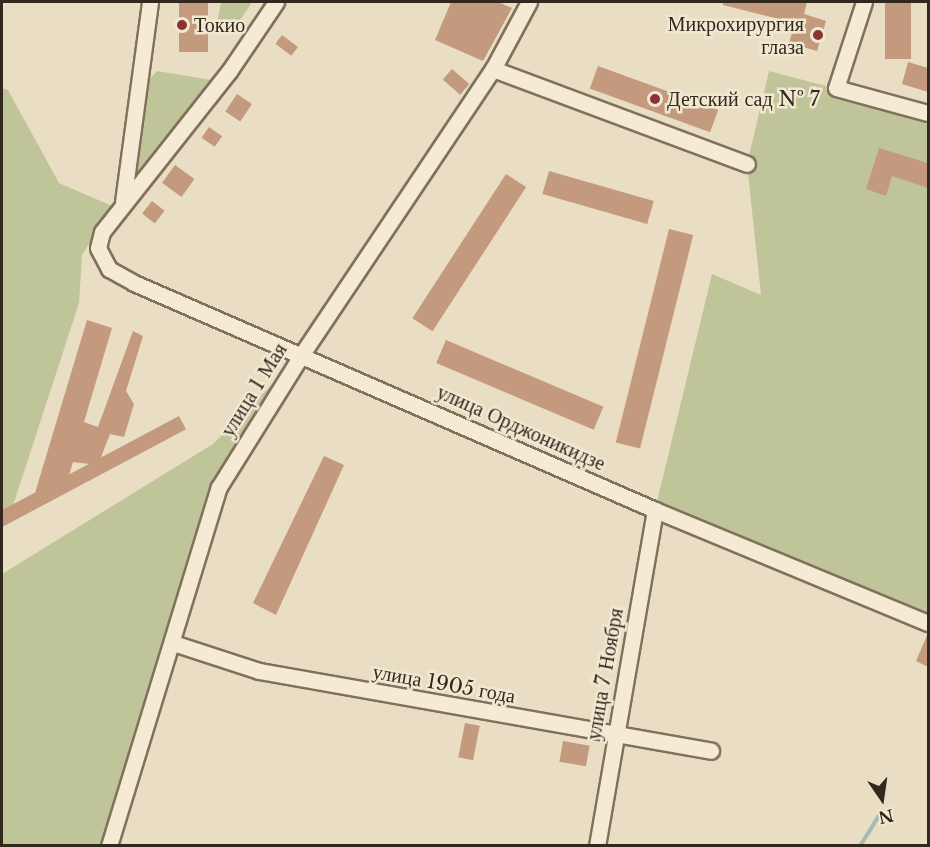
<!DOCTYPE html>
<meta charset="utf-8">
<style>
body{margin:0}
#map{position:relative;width:930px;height:847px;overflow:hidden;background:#e9ddc3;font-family:"Libre Baskerville",serif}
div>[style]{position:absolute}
.green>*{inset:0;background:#c0c599}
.stream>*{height:4px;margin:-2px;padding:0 2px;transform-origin:2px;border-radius:2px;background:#a5bcb5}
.building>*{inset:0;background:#c39a7d;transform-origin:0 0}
.roads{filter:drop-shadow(2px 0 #81705c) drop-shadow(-2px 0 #81705c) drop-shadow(0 2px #81705c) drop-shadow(0 -2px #81705c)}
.minor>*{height:15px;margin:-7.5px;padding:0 7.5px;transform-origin:7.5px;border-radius:7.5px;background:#f5ebd5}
.dots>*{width:16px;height:16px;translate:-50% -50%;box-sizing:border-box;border:3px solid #f1e8d2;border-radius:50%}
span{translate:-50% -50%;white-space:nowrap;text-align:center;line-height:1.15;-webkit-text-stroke:5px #f1e8d2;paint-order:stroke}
.poi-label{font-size:20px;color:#33281e}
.right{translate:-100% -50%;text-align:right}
.left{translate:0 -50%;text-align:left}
.street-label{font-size:20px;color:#33281e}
.frame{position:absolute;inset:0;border:3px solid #33281e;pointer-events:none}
.north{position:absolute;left:852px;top:769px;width:60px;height:60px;-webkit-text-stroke:4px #f1e8d2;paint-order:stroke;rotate:167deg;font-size:16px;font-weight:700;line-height:24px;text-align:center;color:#33281e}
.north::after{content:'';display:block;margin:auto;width:21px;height:27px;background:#33281e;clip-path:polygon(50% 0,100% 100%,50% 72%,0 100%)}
</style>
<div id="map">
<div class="green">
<div style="clip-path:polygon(221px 2px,252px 2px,237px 25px,217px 23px)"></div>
<div style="clip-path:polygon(157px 71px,211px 80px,210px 86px,129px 190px,147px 82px)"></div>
<div style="clip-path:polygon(769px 71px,928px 113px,928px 623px,655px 510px,712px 274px,761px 295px,747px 164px)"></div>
<div style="clip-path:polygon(2px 88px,8px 90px,59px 183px,112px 206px,82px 255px,79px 303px,8px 521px,2px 524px)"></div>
<div style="clip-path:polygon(302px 354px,219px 488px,109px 845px,2px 846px,2px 574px,213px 444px)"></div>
</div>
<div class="stream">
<div style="left:860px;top:846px;width:39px;rotate:-58deg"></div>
</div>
<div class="building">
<div style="left:179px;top:2px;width:29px;height:50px"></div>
<div style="clip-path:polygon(451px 2px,498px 2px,512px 8px,483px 61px,435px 40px)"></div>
<div style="clip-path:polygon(723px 2px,807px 2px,804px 14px,826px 21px,817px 51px,789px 43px,795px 23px,723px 5px)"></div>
<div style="left:885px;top:2px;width:26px;height:57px"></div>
<div style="left:282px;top:35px;width:20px;height:11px;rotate:37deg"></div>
<div style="clip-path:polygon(908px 62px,928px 68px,928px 92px,902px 84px)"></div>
<div style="left:598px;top:66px;width:128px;height:24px;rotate:20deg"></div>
<div style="left:452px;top:69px;width:23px;height:14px;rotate:41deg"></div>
<div style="left:237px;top:94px;width:18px;height:21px;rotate:34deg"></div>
<div style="left:209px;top:127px;width:16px;height:13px;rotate:35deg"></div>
<div style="clip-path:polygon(879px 148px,928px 163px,928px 188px,892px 176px,886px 196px,866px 189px)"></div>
<div style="left:175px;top:165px;width:24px;height:22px;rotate:36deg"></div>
<div style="left:549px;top:171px;width:109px;height:24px;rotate:16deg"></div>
<div style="left:506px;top:174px;width:24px;height:172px;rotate:33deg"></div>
<div style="left:152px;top:201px;width:16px;height:16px;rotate:38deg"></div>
<div style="left:669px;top:229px;width:25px;height:220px;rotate:14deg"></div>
<div style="clip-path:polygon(87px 320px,112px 328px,84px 422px,98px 427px,133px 331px,143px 336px,126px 391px,134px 404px,124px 437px,110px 434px,98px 465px,73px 462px,63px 495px,35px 493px)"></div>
<div style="left:446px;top:340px;width:171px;height:25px;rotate:23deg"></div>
<div style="left:179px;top:416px;width:15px;height:216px;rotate:62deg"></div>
<div style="clip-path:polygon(324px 456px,344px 465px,276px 615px,253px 603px)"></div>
<div style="clip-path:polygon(928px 633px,928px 667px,916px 661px)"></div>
<div style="left:465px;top:723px;width:15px;height:35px;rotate:11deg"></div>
<div style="left:563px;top:741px;width:27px;height:21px;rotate:10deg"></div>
</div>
<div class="roads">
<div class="minor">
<div style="left:276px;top:2px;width:82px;rotate:124.1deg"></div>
<div style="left:230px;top:70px;width:206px;rotate:128.3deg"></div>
<div style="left:102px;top:232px;width:16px;rotate:104deg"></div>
<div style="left:98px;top:248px;width:24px;rotate:62deg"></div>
<div style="left:109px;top:269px;width:29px;rotate:29deg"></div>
<div style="left:134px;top:283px;width:568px;rotate:23.54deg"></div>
<div style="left:655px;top:510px;width:295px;rotate:22.5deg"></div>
<div style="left:864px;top:2px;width:90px;rotate:108deg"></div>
<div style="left:836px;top:88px;width:95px;rotate:15.2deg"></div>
<div style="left:493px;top:69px;width:271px;rotate:20.5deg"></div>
<div style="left:123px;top:202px;width:202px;rotate:-82.3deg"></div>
<div style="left:173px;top:643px;width:90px;rotate:18deg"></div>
<div style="left:259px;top:671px;width:459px;rotate:10deg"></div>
<div style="left:109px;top:846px;width:375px;rotate:-73deg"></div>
<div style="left:219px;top:487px;width:157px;rotate:-58deg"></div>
<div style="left:302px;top:354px;width:343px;rotate:-56.2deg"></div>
<div style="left:493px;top:69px;width:76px;rotate:-61.8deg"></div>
<div style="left:597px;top:846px;width:341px;rotate:-80.2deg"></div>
</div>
</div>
<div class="dots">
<div style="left:182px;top:25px;background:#893333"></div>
<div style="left:818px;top:35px;background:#893333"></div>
<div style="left:655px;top:99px;background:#893333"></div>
</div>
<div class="poi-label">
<span class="right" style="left:804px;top:36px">Микрохирургия<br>глаза</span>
<span class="left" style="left:194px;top:25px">Токио</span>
<span class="left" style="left:667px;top:99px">Детский сад № 7</span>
</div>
<div class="street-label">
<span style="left:254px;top:390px;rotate:-58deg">улица 1 Мая</span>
<span style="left:521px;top:428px;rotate:24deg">улица Орджоникидзе</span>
<span style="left:605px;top:674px;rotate:-80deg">улица 7 Ноября</span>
<span style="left:444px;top:684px;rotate:10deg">улица 1905 года</span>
</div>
<div class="frame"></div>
<div class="north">N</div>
</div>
